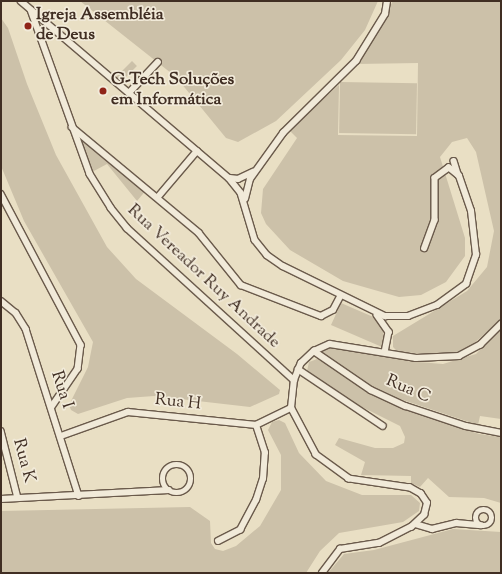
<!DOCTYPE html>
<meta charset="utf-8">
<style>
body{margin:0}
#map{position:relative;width:502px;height:574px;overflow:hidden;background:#e9dfc4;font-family:"Sorts Mill Goudy",serif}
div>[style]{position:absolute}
.green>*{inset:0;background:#ccc1a9;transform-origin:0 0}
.roads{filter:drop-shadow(1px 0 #6a5a4b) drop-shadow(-1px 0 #6a5a4b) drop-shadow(0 1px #6a5a4b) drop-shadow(0 -1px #6a5a4b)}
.minor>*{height:5.5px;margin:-2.75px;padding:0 2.75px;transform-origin:2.75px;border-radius:2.75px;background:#f1ead9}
.minor>.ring{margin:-2.75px;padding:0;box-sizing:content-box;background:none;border:5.5px solid #f1ead9;border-radius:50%}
.dots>*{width:11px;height:11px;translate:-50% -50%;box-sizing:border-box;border:2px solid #f1ead9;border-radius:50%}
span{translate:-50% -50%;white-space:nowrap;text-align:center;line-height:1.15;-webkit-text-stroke:3.5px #f1ead9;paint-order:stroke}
.poi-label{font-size:17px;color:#402e23;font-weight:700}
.left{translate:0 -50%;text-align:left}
.street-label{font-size:17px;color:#402e23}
.frame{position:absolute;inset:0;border:2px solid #402e23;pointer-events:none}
</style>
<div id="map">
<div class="green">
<div style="clip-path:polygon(80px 1px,378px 1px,365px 30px,341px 60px,276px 121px,238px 142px,226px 138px,176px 77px)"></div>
<div style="clip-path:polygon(393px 1px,501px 1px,501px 319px,471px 346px,450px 355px,398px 352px,393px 347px,393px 336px,467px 291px,487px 267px,494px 231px,476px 152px,467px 138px,452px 142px,440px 157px,465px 238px,465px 256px,446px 282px,421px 295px,399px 297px,343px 281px,290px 250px,266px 224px,261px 213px,263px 189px,297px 138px,289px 130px,339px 85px,338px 135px,417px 136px,418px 63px,356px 64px)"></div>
<div style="clip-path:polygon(1px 18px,8px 28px,27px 84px,56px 155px,107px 247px,136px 279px,237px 354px,280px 390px,279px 394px,250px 407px,154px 396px,127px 398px,78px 414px,71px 410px,69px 405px,88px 367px,93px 342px,24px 221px,1px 166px)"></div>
<div style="left:132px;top:61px;width:7px;height:23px;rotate:45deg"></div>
<div style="left:340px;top:82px;width:77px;height:51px;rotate:1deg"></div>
<div style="clip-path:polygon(84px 141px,147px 189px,137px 201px,107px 164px,92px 172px,82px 145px)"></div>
<div style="clip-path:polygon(341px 303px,378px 319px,384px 328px,382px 347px,331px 325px)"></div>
<div style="clip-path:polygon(501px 328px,501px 419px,480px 416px,478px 425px,385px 394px,343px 370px,322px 352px,326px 347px,338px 346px,407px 361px,443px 364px,476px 354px)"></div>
<div style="clip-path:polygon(317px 359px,404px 408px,479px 434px,501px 437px,501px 503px,484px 498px,449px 497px,428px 478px,420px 487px,411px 483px,411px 476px,361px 475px,365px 462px,335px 445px,339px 438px,375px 448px,393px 448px,404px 443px,405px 437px,400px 426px,344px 398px,307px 371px,309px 362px)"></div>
<div style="clip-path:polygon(279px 420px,285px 423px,299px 453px,326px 481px,362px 495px,411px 495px,420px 503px,419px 511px,403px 522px,339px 533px,320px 551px,306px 573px,1px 573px,1px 511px,190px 507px,210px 521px,211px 543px,215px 549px,223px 551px,236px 546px,260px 526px,281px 490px,281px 455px,268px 430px,272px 422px)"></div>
<div style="clip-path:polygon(453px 529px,501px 532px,501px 573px,328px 573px,344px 554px,374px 550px)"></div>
</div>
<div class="roads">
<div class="minor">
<div style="left:21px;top:1px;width:273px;rotate:40.4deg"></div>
<div style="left:229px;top:178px;width:19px;rotate:51deg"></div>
<div style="left:241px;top:193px;width:49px;rotate:73.4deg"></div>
<div style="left:255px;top:240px;width:19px;rotate:51deg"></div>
<div style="left:267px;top:255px;width:19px;rotate:35deg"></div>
<div style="left:283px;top:266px;width:114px;rotate:26.1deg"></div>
<div style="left:385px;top:316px;width:23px"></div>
<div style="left:408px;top:316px;width:31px;rotate:-21deg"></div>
<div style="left:437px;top:305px;width:36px;rotate:-36deg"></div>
<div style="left:466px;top:284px;width:31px;rotate:-71deg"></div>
<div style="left:476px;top:255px;width:44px;rotate:-96.5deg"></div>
<div style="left:471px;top:211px;width:37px;rotate:-109deg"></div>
<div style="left:459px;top:176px;width:13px;rotate:-141deg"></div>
<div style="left:449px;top:168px;width:17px;rotate:144deg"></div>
<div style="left:435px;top:178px;width:42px;rotate:90deg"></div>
<div style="left:435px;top:220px;width:30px;rotate:110deg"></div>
<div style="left:31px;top:10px;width:174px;rotate:70.2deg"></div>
<div style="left:90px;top:174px;width:40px;rotate:58deg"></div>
<div style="left:111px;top:208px;width:26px;rotate:51deg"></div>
<div style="left:127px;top:228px;width:226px;rotate:42.3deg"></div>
<div style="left:129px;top:93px;width:42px;rotate:-46.9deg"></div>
<div style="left:72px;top:127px;width:165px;rotate:39.8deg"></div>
<div style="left:199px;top:233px;width:67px;rotate:51.1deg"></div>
<div style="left:241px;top:285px;width:86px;rotate:21.2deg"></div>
<div style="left:321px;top:316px;width:13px;rotate:-27deg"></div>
<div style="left:333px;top:310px;width:15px;rotate:-62deg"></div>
<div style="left:454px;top:161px;width:14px;rotate:73deg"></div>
<div style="left:230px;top:178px;width:8px;rotate:7deg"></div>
<div style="left:238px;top:179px;width:17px;rotate:-25deg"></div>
<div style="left:1px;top:194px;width:171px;rotate:62.1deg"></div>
<div style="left:81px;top:345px;width:24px;rotate:97deg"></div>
<div style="left:78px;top:369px;width:46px;rotate:124.4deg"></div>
<div style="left:158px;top:197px;width:60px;rotate:-49.7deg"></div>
<div style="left:245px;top:199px;width:21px;rotate:-76deg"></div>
<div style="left:250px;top:179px;width:57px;rotate:-54.3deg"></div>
<div style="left:283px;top:133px;width:103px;rotate:-44.6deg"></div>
<div style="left:356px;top:61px;width:55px;rotate:-58.3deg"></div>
<div style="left:385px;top:14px;width:13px;rotate:-81deg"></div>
<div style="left:1px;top:301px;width:19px;rotate:39deg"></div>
<div style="left:16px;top:313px;width:19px;rotate:58deg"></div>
<div style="left:26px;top:329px;width:175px;rotate:72.4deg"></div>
<div style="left:377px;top:315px;width:21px;rotate:55deg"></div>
<div style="left:389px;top:332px;width:20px;rotate:101deg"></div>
<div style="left:314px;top:351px;width:69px;rotate:34.4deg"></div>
<div style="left:371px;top:390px;width:38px;rotate:25deg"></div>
<div style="left:406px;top:406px;width:63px;rotate:18.4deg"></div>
<div style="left:466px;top:426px;width:36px;rotate:11deg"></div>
<div style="left:298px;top:369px;width:102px;rotate:33.8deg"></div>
<div style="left:1px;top:431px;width:69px;rotate:75.8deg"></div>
<div style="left:61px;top:436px;width:71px;rotate:-19.7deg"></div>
<div style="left:128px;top:412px;width:129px;rotate:5.8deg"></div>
<div style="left:256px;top:425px;width:39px;rotate:-26deg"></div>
<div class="ring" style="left:163px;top:465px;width:22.5px;height:22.5px"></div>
<div style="left:1px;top:499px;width:168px;rotate:-3.1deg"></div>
<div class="ring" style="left:476px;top:510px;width:10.5px;height:10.5px"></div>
<div style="left:415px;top:524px;width:18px;rotate:16deg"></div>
<div style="left:432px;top:529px;width:25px;rotate:-14deg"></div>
<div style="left:456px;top:523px;width:25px;rotate:5deg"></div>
<div style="left:218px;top:541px;width:25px;rotate:-27deg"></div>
<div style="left:240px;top:530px;width:34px;rotate:-62deg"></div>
<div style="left:256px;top:500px;width:22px;rotate:-72deg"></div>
<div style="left:263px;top:479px;width:26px;rotate:-86deg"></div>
<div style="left:265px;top:453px;width:29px;rotate:-108deg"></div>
<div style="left:322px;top:573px;width:30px;rotate:-53deg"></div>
<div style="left:340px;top:549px;width:39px;rotate:-9deg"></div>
<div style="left:379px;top:543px;width:36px;rotate:-27deg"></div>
<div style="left:411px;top:527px;width:18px;rotate:-43deg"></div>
<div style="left:424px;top:515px;width:12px;rotate:-76deg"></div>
<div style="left:427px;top:503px;width:11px;rotate:-124deg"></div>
<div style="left:421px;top:494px;width:13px;rotate:-151deg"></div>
<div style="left:410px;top:488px;width:62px;rotate:-171.6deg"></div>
<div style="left:349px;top:479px;width:41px;rotate:-144deg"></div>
<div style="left:316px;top:455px;width:53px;rotate:-118deg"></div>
<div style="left:291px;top:408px;width:28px;rotate:-84deg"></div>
<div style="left:294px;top:380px;width:18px;rotate:-68deg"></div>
<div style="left:301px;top:363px;width:18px;rotate:-43deg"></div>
<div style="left:314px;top:351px;width:17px;rotate:-24deg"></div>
<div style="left:330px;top:344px;width:87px;rotate:9.2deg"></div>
<div style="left:416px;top:358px;width:43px;rotate:-2.7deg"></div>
<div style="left:459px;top:356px;width:24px;rotate:-28deg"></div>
<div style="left:480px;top:345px;width:30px;rotate:-45deg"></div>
</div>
</div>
<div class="dots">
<div style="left:28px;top:26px;background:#8f2418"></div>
<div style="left:103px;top:91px;background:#8f2418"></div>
</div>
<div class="poi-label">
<span class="left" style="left:36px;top:26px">Igreja Assembléia<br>de Deus</span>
<span class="left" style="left:111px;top:91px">G-Tech Soluções<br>em Informática</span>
</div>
<div class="street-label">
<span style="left:203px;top:277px;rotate:43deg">Rua Vereador Ruy Andrade</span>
<span style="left:61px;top:390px;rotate:72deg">Rua I</span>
<span style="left:408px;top:390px;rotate:23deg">Rua C</span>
<span style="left:178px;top:403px;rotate:6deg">Rua H</span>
<span style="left:23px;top:461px;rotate:75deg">Rua K</span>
</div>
<div class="frame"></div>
</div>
